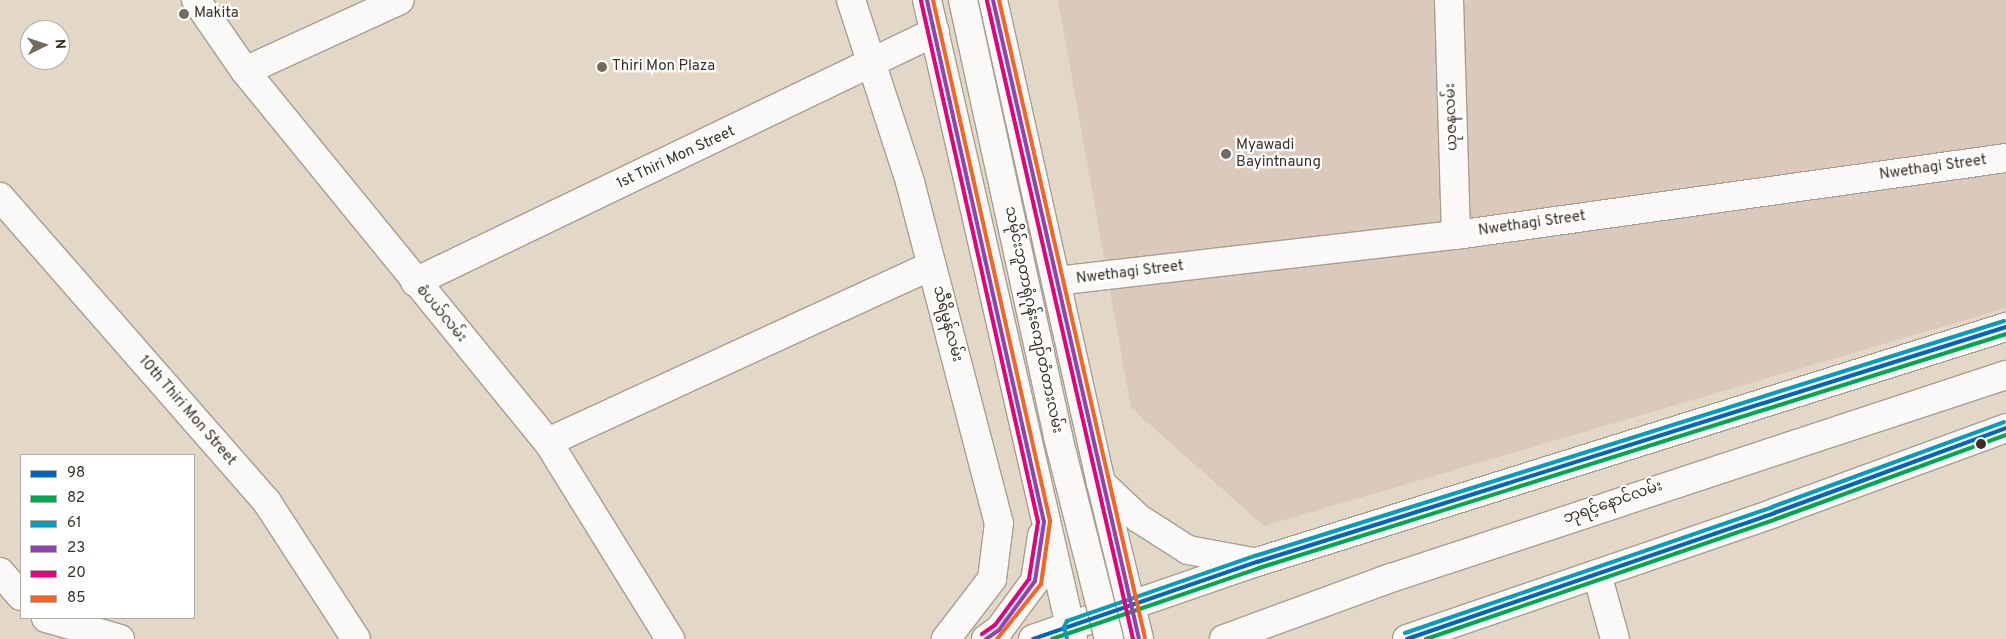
<!DOCTYPE html>
<meta charset="utf-8">
<style>
body{margin:0}
#map{position:relative;width:2006px;height:639px;overflow:hidden;background:#e3d8c8;font-family:Overpass,"Noto Sans Myanmar",sans-serif}
div>[style]{position:absolute}
.commercial>*{inset:0;background:#dbc9bc}
.roads{filter:drop-shadow(1px 0 #a69e91) drop-shadow(-1px 0 #a69e91) drop-shadow(0 1px #a69e91) drop-shadow(0 -1px #a69e91)}
.minor>*{height:28px;margin:-14px;padding:0 14px;transform-origin:14px;border-radius:14px;background:#fbf9f7}
.major>*{height:28px;margin:-14px;padding:0 14px;transform-origin:14px;border-radius:14px;background:#fbf9f7}
.bridges{filter:drop-shadow(1px 0 #a69e91) drop-shadow(-1px 0 #a69e91) drop-shadow(0 1px #a69e91) drop-shadow(0 -1px #a69e91)}
.major-bridge>*{height:28px;margin:-14px;padding:0 14px;transform-origin:14px;border-radius:14px;background:#fbf9f7}
.bus-1>*{height:4px;margin:-2px;padding:0 2px;transform-origin:2px;border-radius:2px;background:#0065bd}
.bus-2>*{height:4px;margin:-2px;padding:0 2px;transform-origin:2px;border-radius:2px;background:#00a651}
.bus-3>*{height:4px;margin:-2px;padding:0 2px;transform-origin:2px;border-radius:2px;background:#069dbd}
.bus-4>*{height:4px;margin:-2px;padding:0 2px;transform-origin:2px;border-radius:2px;background:#8e44ad}
.bus-5>*{height:4px;margin:-2px;padding:0 2px;transform-origin:2px;border-radius:2px;background:#e5007d}
.bus-6>*{height:4px;margin:-2px;padding:0 2px;transform-origin:2px;border-radius:2px;background:#f26522}
.dots>*{width:14px;height:14px;translate:-50% -50%;box-sizing:border-box;border:2px solid #fff;border-radius:50%}
span{translate:-50% -50%;white-space:nowrap;text-align:center;line-height:1.15;-webkit-text-stroke:4.5px #fff;paint-order:stroke}
.poi-label{font-size:15px;color:#393125}
.left{translate:0 -50%;text-align:left}
.street-label{font-size:15px;color:#393125}
.legend{position:absolute;left:20px;top:454px;width:175px;height:165px;box-sizing:border-box;background:#fff;border:1px solid #b0ada8;margin:0;padding:6px 9px;list-style:none;font-size:15px;color:#393125}
.legend li{display:flex;align-items:center;gap:10px;height:25px}
.legend b{width:25px;border:1px solid #b0ada8}
.north{position:absolute;left:20px;top:20px;width:50px;height:50px;box-sizing:border-box;background:#fff;border:1px solid #b0ada8;border-radius:50%;rotate:86deg;font-size:14px;font-weight:700;line-height:20px;text-align:center;color:#393125}
.north::after{content:'';display:block;margin:auto;width:18px;height:22px;background:#746b5e;clip-path:polygon(50% 0,100% 100%,50% 72%,0 100%)}
</style>
<div id="map">
<div class="commercial">
<div style="clip-path:polygon(1058px 0,2006px 0,2006px 308px,1264px 526px,1131px 408px)"></div>
</div>
<div class="roads">
<div class="minor">
<div style="left:196px;top:0;width:86px;rotate:55.4deg"></div>
<div style="left:245px;top:71px;width:479px;rotate:50.8deg"></div>
<div style="left:548px;top:442px;width:232px;rotate:58.2deg"></div>
<div style="left:851px;top:0;width:191px;rotate:72deg"></div>
<div style="left:910px;top:182px;width:352px;rotate:75.4deg"></div>
<div style="left:999px;top:523px;width:56px;rotate:97.1deg"></div>
<div style="left:992px;top:579px;width:76px;rotate:127.5deg"></div>
<div style="left:1449px;top:0;width:235px;rotate:88.3deg"></div>
<div style="left:245px;top:71px;width:170px;rotate:-24.6deg"></div>
<div style="left:0;top:197px;width:405px;rotate:48.8deg"></div>
<div style="left:267px;top:502px;width:163px;rotate:57deg"></div>
<div style="left:1056px;top:281px;width:403px;rotate:-6.6deg"></div>
<div style="left:1456px;top:235px;width:555px;rotate:-7.97deg"></div>
<div style="left:415px;top:282px;width:577px;rotate:-25.68deg"></div>
<div style="left:548px;top:442px;width:422px;rotate:-24.7deg"></div>
<div style="left:0;top:572px;width:32px;rotate:49deg"></div>
<div style="left:1597px;top:574px;width:67px;rotate:74.5deg"></div>
<div style="left:46px;top:618px;width:77px;rotate:15.8deg"></div>
</div>
<div class="major">
<div style="left:927px;top:0;width:655px;rotate:77.13deg"></div>
<div style="left:993px;top:0;width:495px;rotate:77.4deg"></div>
<div style="left:1101px;top:483px;width:161px;rotate:76.3deg"></div>
<div style="left:1101px;top:483px;width:51px;rotate:43.4deg"></div>
<div style="left:1138px;top:518px;width:59px;rotate:32.6deg"></div>
<div style="left:1188px;top:550px;width:66px;rotate:10.5deg"></div>
<div style="left:986px;top:639px;width:16px;rotate:-35deg"></div>
<div style="left:999px;top:630px;width:61px;rotate:-53.7deg"></div>
<div style="left:1035px;top:581px;width:46px;rotate:-81.2deg"></div>
<div style="left:1033px;top:639px;width:237px;rotate:-19deg"></div>
<div style="left:1257px;top:562px;width:785px;rotate:-17.42deg"></div>
<div style="left:1224px;top:639px;width:178px;rotate:-20.1deg"></div>
<div style="left:1391px;top:578px;width:648px;rotate:-18.27deg"></div>
<div style="left:1407px;top:639px;width:388px;rotate:-18.9deg"></div>
<div style="left:1774px;top:513px;width:247px;rotate:-20.1deg"></div>
</div>
</div>
<div class="bridges">
<div class="major-bridge">
<div style="left:963px;top:0;width:447px;rotate:77.7deg"></div>
<div style="left:1058px;top:437px;width:208px;rotate:75.8deg"></div>
</div>
</div>
<div class="bus-1">
<div style="left:1033px;top:639px;width:237px;rotate:-19deg"></div>
<div style="left:1257px;top:562px;width:785px;rotate:-17.42deg"></div>
<div style="left:1407px;top:639px;width:388px;rotate:-18.9deg"></div>
<div style="left:1774px;top:513px;width:247px;rotate:-20.1deg"></div>
</div>
<div class="bus-2">
<div style="left:1052px;top:639px;width:219px;rotate:-18.9deg"></div>
<div style="left:1259px;top:568px;width:783px;rotate:-17.39deg"></div>
<div style="left:1426px;top:639px;width:370px;rotate:-18.9deg"></div>
<div style="left:1776px;top:519px;width:245px;rotate:-20.1deg"></div>
</div>
<div class="bus-3">
<div style="left:1405px;top:633px;width:388px;rotate:-18.9deg"></div>
<div style="left:1772px;top:507px;width:247px;rotate:-20.1deg"></div>
<div style="left:1067px;top:639px;width:12px;rotate:-104deg"></div>
<div style="left:1064px;top:627px;width:7px;rotate:-63deg"></div>
<div style="left:1067px;top:621px;width:199px;rotate:-19.1deg"></div>
<div style="left:1255px;top:556px;width:785px;rotate:-17.42deg"></div>
</div>
<div class="bus-4">
<div style="left:927px;top:0;width:535px;rotate:77.37deg"></div>
<div style="left:1044px;top:522px;width:60px;rotate:98.7deg"></div>
<div style="left:1035px;top:581px;width:61px;rotate:126.3deg"></div>
<div style="left:999px;top:630px;width:16px;rotate:145deg"></div>
<div style="left:993px;top:0;width:655px;rotate:77.13deg"></div>
</div>
<div class="bus-5">
<div style="left:921px;top:1px;width:534px;rotate:77.34deg"></div>
<div style="left:1038px;top:522px;width:58px;rotate:99deg"></div>
<div style="left:1029px;top:579px;width:57px;rotate:126.5deg"></div>
<div style="left:995px;top:625px;width:16px;rotate:145deg"></div>
<div style="left:987px;top:1px;width:654px;rotate:77.11deg"></div>
</div>
<div class="bus-6">
<div style="left:933px;top:0;width:534px;rotate:77.34deg"></div>
<div style="left:1050px;top:521px;width:64px;rotate:98.1deg"></div>
<div style="left:1041px;top:584px;width:70px;rotate:128.7deg"></div>
<div style="left:999px;top:0;width:654px;rotate:77.11deg"></div>
</div>
<div class="dots">
<div style="left:184px;top:14px;background:#746b5e"></div>
<div style="left:602px;top:67px;background:#746b5e"></div>
<div style="left:1226px;top:154px;background:#746b5e"></div>
<div style="left:1981px;top:444px;background:#393125"></div>
</div>
<div class="poi-label">
<span class="left" style="left:194px;top:14px">Makita</span>
<span class="left" style="left:612px;top:67px">Thiri Mon Plaza</span>
<span class="left" style="left:1236px;top:154px">Myawadi<br>Bayintnaung</span>
</div>
<div class="street-label">
<span style="left:1452px;top:117px;rotate:-92deg">ယုဇနလမ်း</span>
<span style="left:676px;top:158px;rotate:-25deg">1st Thiri Mon Street</span>
<span style="left:1933px;top:168px;rotate:-8deg">Nwethagi Street</span>
<span style="left:1532px;top:224px;rotate:-8deg">Nwethagi Street</span>
<span style="left:1130px;top:273px;rotate:-7deg">Nwethagi Street</span>
<span style="left:441px;top:314px;rotate:50deg">စံပယ်လမ်း</span>
<span style="left:1033px;top:320px;rotate:78deg">သမိုင်းဘူတာရုံဂုန်းကျော်တံတားလမ်း</span>
<span style="left:947px;top:324px;rotate:75deg">သီရိမွန်လမ်း</span>
<span style="left:187px;top:411px;rotate:49deg">10th Thiri Mon Street</span>
<span style="left:1613px;top:503px;rotate:-19deg">ဘုရင့်နောင်လမ်း</span>
</div>
<ul class="legend">
<li><b style="height:6px;background:#0065bd"></b>98</li>
<li><b style="height:6px;background:#00a651"></b>82</li>
<li><b style="height:6px;background:#069dbd"></b>61</li>
<li><b style="height:6px;background:#8e44ad"></b>23</li>
<li><b style="height:6px;background:#e5007d"></b>20</li>
<li><b style="height:6px;background:#f26522"></b>85</li>
</ul>
<div class="north">N</div>
</div>
